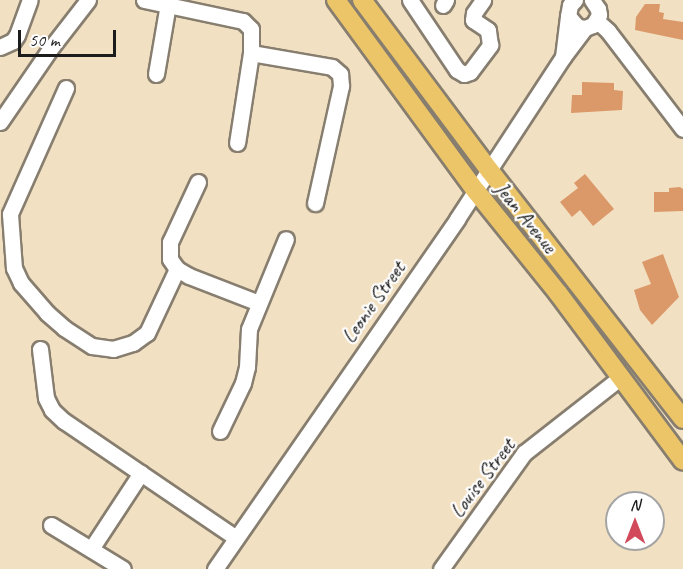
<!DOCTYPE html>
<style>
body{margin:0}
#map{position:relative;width:683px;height:569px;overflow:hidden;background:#f2e0c2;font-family:Caveat,sans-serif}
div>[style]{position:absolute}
.building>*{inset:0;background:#db9869}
.roads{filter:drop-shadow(2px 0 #877e6f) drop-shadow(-2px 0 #877e6f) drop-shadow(0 2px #877e6f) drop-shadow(0 -2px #877e6f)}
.minor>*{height:15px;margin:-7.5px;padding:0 7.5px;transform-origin:7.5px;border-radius:7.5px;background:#fff}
.major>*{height:18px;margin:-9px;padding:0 9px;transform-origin:9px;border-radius:9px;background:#edc569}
span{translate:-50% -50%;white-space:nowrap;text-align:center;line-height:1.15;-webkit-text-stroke:4.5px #fff;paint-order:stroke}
.street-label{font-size:21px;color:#1c1c1c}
.north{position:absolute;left:605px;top:491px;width:60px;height:60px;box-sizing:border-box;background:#fff;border:2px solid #a4a4a4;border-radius:50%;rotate:0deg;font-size:16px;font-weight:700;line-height:24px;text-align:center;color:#1c1c1c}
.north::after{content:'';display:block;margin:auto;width:21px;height:27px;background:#d1495b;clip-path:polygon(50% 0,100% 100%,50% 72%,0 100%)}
.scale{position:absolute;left:18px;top:30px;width:98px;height:27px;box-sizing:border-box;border:3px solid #1c1c1c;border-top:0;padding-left:8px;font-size:18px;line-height:21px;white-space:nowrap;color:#1c1c1c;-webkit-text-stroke:4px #fff;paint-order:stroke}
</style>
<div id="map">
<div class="building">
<div style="clip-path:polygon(645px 4px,660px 4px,659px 12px,664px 13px,663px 19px,683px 22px,683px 40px,635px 30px,636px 17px)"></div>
<div style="clip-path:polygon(582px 82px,614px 83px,614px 90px,623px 91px,622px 110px,571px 113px,572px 95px,582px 95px)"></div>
<div style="clip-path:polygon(585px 174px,614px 209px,593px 226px,580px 210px,572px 217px,560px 202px,578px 188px,574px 183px)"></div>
<div style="clip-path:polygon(680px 187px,683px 189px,683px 211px,654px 212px,654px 192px,669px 192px,669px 188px)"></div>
<div style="clip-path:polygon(663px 254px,679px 297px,652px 325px,640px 310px,634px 290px,651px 284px,642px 262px)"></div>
</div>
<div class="roads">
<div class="minor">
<div style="left:144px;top:0;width:101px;rotate:12deg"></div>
<div style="left:243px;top:21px;width:11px;rotate:45deg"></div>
<div style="left:251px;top:29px;width:24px;rotate:90deg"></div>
<div style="left:251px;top:53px;width:91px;rotate:98.8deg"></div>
<div style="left:410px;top:0;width:84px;rotate:56.1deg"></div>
<div style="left:457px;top:70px;width:8px;rotate:30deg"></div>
<div style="left:464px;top:74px;width:6px;rotate:-18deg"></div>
<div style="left:470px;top:72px;width:34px;rotate:-53deg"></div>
<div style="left:490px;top:45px;width:15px;rotate:-98deg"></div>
<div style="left:488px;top:30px;width:18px;rotate:-146deg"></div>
<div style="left:473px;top:20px;width:7px;rotate:-82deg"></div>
<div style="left:474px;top:13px;width:16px;rotate:-55deg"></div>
<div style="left:575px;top:0;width:7px;rotate:135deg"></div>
<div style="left:570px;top:5px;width:11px;rotate:100deg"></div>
<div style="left:568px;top:16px;width:15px;rotate:48deg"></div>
<div style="left:578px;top:27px;width:7px;rotate:8deg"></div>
<div style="left:585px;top:28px;width:9px;rotate:-21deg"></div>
<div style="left:593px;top:25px;width:12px;rotate:-59deg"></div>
<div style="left:599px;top:15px;width:6px;rotate:-99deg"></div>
<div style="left:598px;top:9px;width:11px;rotate:-124deg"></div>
<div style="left:443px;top:5px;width:6px;rotate:-59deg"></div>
<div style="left:597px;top:21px;width:15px;rotate:42deg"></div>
<div style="left:608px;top:31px;width:123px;rotate:52.6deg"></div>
<div style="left:0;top:47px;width:14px;rotate:-25deg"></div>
<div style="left:13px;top:41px;width:7px;rotate:-56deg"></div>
<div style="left:17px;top:35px;width:37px;rotate:-70deg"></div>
<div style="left:251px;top:53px;width:82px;rotate:9.8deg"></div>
<div style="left:332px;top:67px;width:11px;rotate:41deg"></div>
<div style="left:340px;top:74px;width:12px;rotate:85deg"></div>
<div style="left:341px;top:86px;width:120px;rotate:102.5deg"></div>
<div style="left:563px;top:57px;width:41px;rotate:-83deg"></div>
<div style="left:156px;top:74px;width:71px;rotate:-80.3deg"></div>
<div style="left:66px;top:88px;width:138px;rotate:114deg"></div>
<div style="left:10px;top:214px;width:54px;rotate:85.8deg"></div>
<div style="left:14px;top:268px;width:17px;rotate:65deg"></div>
<div style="left:21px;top:283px;width:40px;rotate:49deg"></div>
<div style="left:47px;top:313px;width:23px;rotate:41deg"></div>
<div style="left:64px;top:328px;width:33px;rotate:33deg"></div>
<div style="left:92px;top:346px;width:21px;rotate:8deg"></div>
<div style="left:113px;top:349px;width:21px;rotate:-17deg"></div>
<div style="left:133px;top:343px;width:17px;rotate:-36deg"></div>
<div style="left:147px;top:333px;width:71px;rotate:-64.9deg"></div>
<div style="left:0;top:122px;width:88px;rotate:-55.6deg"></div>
<div style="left:50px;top:49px;width:62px;rotate:-52.2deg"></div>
<div style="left:198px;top:182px;width:66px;rotate:115deg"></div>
<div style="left:170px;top:242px;width:17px;rotate:90deg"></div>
<div style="left:170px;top:259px;width:12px;rotate:55deg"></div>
<div style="left:177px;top:269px;width:14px;rotate:30deg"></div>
<div style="left:189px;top:276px;width:75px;rotate:21.1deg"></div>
<div style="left:40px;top:349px;width:49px;rotate:83deg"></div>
<div style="left:46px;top:398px;width:13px;rotate:63deg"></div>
<div style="left:52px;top:410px;width:16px;rotate:43deg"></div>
<div style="left:64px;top:421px;width:208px;rotate:34.2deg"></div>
<div style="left:220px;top:431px;width:53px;rotate:-64.4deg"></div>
<div style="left:243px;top:383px;width:16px;rotate:-76deg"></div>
<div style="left:247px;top:367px;width:38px;rotate:-87deg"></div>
<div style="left:249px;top:329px;width:97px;rotate:-67.7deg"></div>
<div style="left:51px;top:525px;width:84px;rotate:31.4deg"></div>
<div style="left:91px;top:549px;width:91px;rotate:-56.7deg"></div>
<div style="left:215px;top:569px;width:426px;rotate:-55.3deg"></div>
<div style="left:457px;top:219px;width:194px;rotate:-56.8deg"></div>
<div style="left:563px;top:57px;width:36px;rotate:-53deg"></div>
<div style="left:441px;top:569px;width:143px;rotate:-54.4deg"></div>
<div style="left:524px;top:453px;width:123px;rotate:-38.1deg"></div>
</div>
<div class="major">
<div style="left:336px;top:0;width:237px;rotate:53.8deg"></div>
<div style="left:476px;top:191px;width:131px;rotate:51.2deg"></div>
<div style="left:558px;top:293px;width:209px;rotate:53.3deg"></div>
<div style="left:362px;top:0;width:214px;rotate:53.2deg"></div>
<div style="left:490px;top:171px;width:314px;rotate:52.1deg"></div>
</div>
</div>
<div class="street-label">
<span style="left:526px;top:217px;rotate:51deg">Jean Avenue</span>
<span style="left:373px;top:302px;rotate:-55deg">Leonie Street</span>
<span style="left:482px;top:478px;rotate:-53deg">Louise Street</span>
</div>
<div class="north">N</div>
<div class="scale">50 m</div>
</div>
